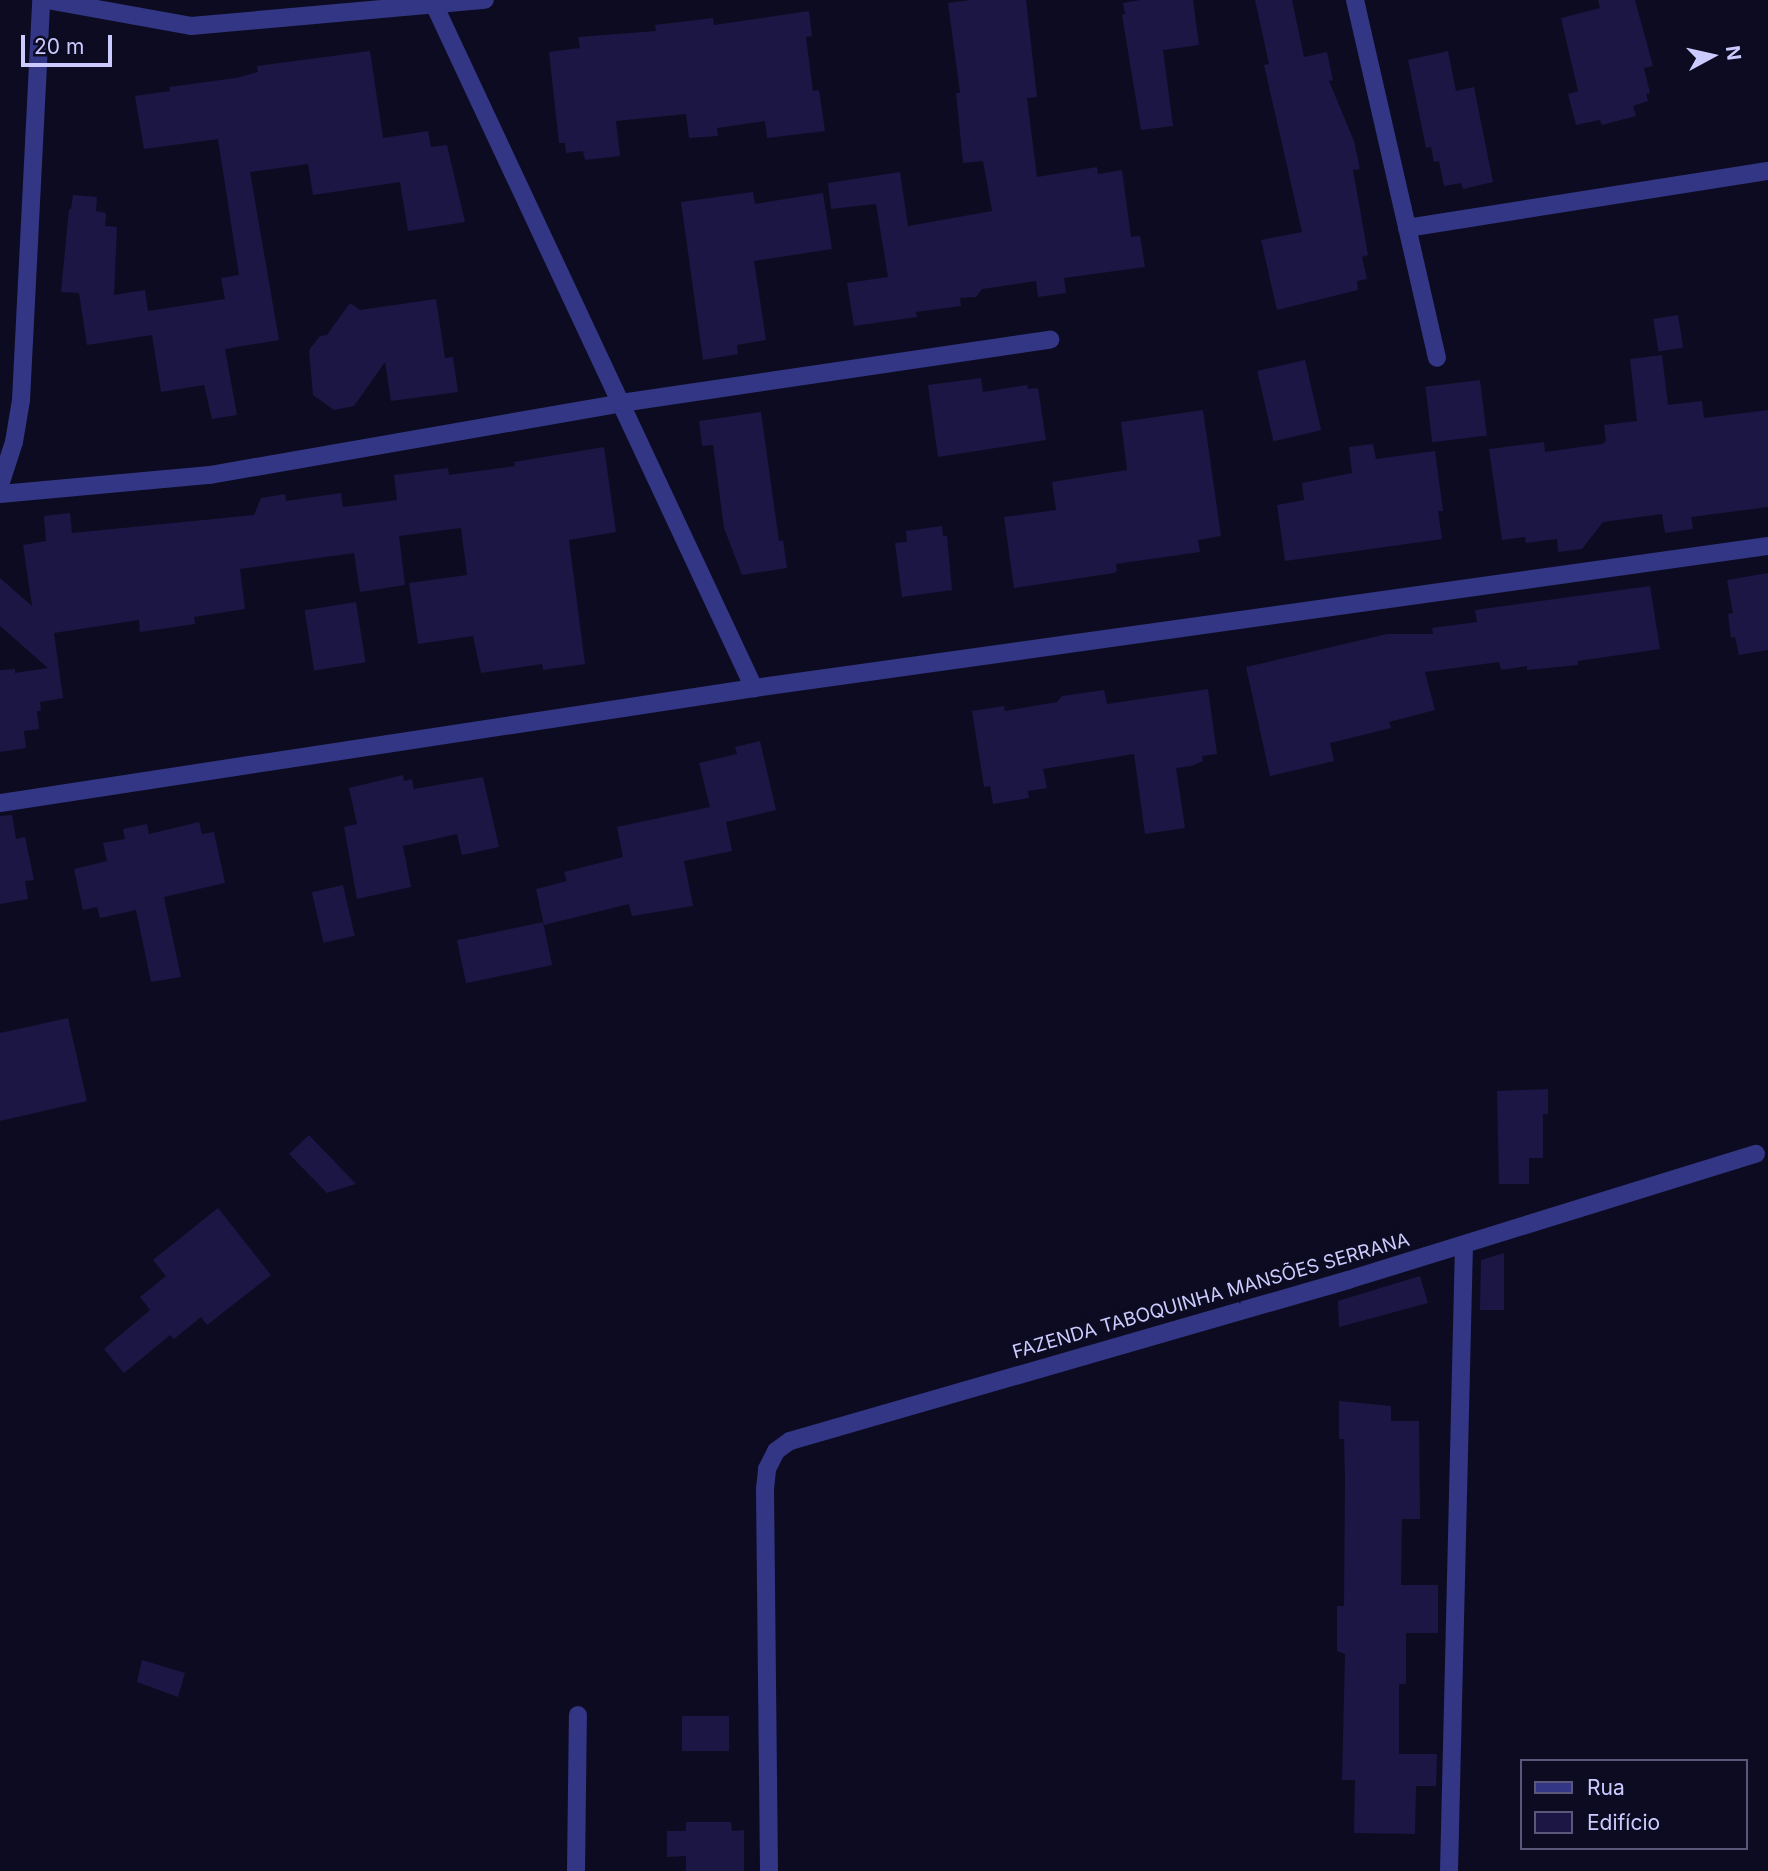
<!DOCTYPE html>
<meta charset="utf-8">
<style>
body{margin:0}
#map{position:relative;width:1768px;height:1871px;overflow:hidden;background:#0d0b21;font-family:Inter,sans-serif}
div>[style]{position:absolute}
.building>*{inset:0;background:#1b1644;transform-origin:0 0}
.street>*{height:18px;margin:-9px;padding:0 9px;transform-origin:9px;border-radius:9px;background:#323684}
span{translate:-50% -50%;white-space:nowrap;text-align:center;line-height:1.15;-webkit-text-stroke:7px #0d0b21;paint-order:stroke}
.street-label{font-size:19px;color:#cccbff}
.legend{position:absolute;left:1520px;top:1759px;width:228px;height:91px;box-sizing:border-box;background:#0d0b21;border:2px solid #59587a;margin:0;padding:9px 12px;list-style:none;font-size:21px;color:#cccbff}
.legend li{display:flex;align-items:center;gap:14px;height:35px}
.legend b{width:35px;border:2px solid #59587a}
.north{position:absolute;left:1677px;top:21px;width:70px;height:70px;-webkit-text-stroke:5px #0d0b21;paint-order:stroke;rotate:82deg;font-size:19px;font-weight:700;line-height:28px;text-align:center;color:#cccbff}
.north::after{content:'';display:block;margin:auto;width:24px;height:32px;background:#cccbff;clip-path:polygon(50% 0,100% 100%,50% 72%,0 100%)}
.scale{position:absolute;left:21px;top:35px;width:91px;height:32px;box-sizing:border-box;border:4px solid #cccbff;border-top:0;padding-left:9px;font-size:21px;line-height:24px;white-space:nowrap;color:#cccbff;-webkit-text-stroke:5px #0d0b21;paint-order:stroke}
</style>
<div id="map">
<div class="building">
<div style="clip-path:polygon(970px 0,1026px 0,1037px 97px,1027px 98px,1037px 177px,1097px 167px,1098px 174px,1122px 170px,1131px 237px,1140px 236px,1145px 267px,1064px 278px,1066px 293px,1038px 297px,1036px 281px,982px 289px,976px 297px,960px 298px,961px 306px,916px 312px,917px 317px,854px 326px,847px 283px,888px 277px,876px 204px,831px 209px,828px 183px,900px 172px,908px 226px,992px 211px,983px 161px,963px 163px,956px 93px,960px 93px,948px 3px)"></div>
<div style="clip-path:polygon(1140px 0,1193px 0,1199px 45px,1163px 50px,1173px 126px,1141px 130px,1122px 15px,1125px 14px,1123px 3px)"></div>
<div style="clip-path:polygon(1255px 0,1292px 0,1304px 57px,1327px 52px,1333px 80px,1329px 81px,1354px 141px,1360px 169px,1353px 170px,1368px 255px,1362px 257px,1367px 279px,1357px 281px,1358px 290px,1277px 310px,1261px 240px,1302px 232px,1264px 65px,1269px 64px)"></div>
<div style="clip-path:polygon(1598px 0,1635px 0,1653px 66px,1644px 68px,1650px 93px,1646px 94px,1648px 101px,1633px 106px,1636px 116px,1602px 125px,1600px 120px,1576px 125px,1568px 94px,1578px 91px,1561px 18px,1600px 8px)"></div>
<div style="clip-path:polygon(809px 11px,812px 36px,806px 37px,813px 91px,819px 90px,825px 131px,767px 138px,765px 121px,717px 128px,718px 136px,689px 138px,686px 114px,616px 121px,620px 156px,585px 160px,583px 151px,566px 153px,565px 143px,559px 143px,549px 52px,580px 48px,578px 37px,656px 31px,655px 25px,713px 18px,714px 25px)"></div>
<div style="clip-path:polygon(370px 51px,383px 138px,428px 131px,431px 147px,447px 145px,465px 222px,408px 231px,400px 182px,313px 195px,308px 164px,250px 172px,279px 340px,225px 349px,237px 415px,212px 419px,204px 385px,161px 392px,152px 335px,87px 345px,79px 293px,61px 292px,69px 209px,71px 209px,73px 195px,97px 197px,96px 211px,106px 213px,105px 226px,117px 227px,114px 295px,145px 290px,148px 311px,225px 299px,221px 278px,239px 275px,218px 139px,144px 149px,135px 96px,170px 91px,169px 87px,236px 78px,258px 72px,257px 66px)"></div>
<div style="clip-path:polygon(1448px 51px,1456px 91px,1474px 87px,1493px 182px,1463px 189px,1461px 183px,1444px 186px,1439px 161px,1434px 162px,1431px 147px,1426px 148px,1408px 60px)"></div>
<div style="clip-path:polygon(753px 192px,755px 204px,823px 193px,832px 249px,754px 261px,766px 340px,737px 345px,738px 354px,703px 360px,681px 202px)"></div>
<div style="clip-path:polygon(436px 299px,445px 358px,453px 357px,458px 392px,391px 401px,385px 362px,354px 406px,334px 410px,313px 395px,309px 350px,320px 336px,327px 335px,350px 303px,360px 310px)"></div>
<div style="left:1678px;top:315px;width:33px;height:25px;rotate:81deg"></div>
<div style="clip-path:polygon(1662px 355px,1668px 405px,1702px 401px,1704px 418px,1768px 410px,1768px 507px,1691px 517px,1693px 529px,1665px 533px,1662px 514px,1603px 522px,1582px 549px,1558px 552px,1557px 539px,1526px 543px,1525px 537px,1502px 540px,1489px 449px,1544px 442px,1545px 452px,1602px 444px,1606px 441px,1604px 425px,1637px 421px,1630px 359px)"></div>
<div style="left:1305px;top:360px;width:72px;height:49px;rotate:77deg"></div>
<div style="clip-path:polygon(981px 378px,983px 392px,1027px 385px,1028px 389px,1038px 388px,1046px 440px,938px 457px,928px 385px)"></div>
<div style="left:1480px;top:380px;width:56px;height:55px;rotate:83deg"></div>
<div style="clip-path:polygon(1203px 410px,1221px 536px,1198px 540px,1200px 552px,1116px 564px,1117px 571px,1114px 573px,1014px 588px,1004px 517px,1056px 510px,1052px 482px,1127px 470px,1121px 422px)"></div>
<div style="clip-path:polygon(761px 412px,779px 541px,783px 540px,787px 568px,742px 575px,724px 528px,713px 445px,702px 446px,699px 421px)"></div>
<div style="clip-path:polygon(1373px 444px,1376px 459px,1435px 451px,1443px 511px,1438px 511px,1442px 539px,1285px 561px,1277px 505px,1304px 500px,1302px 483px,1352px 473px,1349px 447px)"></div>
<div style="clip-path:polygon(604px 447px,616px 532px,569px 540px,585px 664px,543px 670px,542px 664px,481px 673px,473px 636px,418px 644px,409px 583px,467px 575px,461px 528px,399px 536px,405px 585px,360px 592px,354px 553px,240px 569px,245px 609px,194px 617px,195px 624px,140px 632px,139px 620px,54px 633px,63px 698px,40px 702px,41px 711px,37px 711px,39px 729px,24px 731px,26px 748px,0 752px,0 670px,15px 669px,15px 673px,48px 668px,0 626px,0 578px,32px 606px,23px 545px,46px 541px,44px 516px,70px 513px,72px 533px,254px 515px,261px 498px,285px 494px,286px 501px,341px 493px,343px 507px,397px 500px,394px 475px,448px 468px,449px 475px,515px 466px,514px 462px)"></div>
<div style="clip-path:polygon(942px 526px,943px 536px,947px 536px,952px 590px,902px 597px,895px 543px,907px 542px,906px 531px)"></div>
<div style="clip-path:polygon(1768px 573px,1768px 650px,1739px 655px,1735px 637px,1731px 638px,1728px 614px,1733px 613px,1727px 580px)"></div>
<div style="clip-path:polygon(1650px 586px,1660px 649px,1578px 661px,1578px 665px,1527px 670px,1527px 666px,1501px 670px,1499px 662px,1425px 672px,1435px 710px,1389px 722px,1391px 728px,1330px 743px,1334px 761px,1270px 776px,1246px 667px,1387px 634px,1433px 634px,1432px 628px,1477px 622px,1475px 610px)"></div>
<div style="left:356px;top:602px;width:61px;height:52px;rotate:81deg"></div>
<div style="clip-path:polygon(1208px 689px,1217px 754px,1202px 756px,1203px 761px,1191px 766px,1176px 768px,1185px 828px,1145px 834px,1134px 754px,1043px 769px,1047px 788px,1028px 791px,1029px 798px,993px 804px,990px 786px,984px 787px,972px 711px,1004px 706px,1005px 711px,1057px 702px,1062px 696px,1104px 690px,1107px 704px)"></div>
<div style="clip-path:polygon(760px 741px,776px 810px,726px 822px,732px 851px,684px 861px,693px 906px,632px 916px,629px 904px,544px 925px,536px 889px,567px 881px,564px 872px,623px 857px,617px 827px,710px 807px,699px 763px,737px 754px,735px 747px)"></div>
<div style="clip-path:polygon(403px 775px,404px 781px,412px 779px,414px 789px,483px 777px,499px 847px,462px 855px,457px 834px,403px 846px,411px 887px,357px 899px,344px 827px,357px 824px,349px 788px)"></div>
<div style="clip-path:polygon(12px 815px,16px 839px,25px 837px,34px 880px,25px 881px,28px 899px,0 904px,0 816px)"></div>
<div style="clip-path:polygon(199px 822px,202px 834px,214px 832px,225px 883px,164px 897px,181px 977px,151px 982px,136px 910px,100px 918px,97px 907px,83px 910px,74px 869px,107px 861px,103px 843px,125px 839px,123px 829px,147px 824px,149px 834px)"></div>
<div style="left:343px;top:885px;width:52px;height:32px;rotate:77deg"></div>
<div style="left:543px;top:922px;width:44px;height:88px;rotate:78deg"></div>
<div style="clip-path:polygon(68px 1018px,87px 1101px,0 1121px,0 1033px)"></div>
<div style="clip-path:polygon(1548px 1089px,1548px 1114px,1543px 1114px,1543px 1158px,1529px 1158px,1529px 1184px,1499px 1184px,1497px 1091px)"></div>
<div style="clip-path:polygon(309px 1135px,356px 1184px,327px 1193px,289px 1154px)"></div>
<div style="clip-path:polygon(218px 1208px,271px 1275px,207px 1325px,201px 1317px,174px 1339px,170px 1335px,124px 1373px,104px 1349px,150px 1310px,140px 1297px,166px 1276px,153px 1260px)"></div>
<div style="clip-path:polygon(1504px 1253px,1504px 1310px,1480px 1310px,1481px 1260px)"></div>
<div style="clip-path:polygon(1420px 1276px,1428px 1303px,1339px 1327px,1338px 1301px)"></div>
<div style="clip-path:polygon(1339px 1401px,1391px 1406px,1391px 1421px,1419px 1421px,1420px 1519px,1402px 1519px,1401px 1585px,1438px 1585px,1438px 1633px,1406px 1633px,1406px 1684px,1399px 1684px,1399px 1754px,1437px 1754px,1436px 1786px,1416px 1786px,1415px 1834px,1354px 1833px,1355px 1780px,1342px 1780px,1345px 1654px,1337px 1651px,1337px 1606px,1344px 1606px,1345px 1478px,1344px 1439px,1339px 1439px)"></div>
<div style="clip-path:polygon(142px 1660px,185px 1673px,178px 1697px,137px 1682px)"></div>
<div style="left:729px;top:1716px;width:35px;height:47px;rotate:90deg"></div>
<div style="clip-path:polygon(686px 1822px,731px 1822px,732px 1831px,744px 1830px,744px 1871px,686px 1871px,686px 1856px,667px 1857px,667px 1831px,686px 1831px)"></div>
</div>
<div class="street">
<div style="left:47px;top:0;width:146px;rotate:10.2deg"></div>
<div style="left:191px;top:26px;width:295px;rotate:-5.1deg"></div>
<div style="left:432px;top:0;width:760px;rotate:64.92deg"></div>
<div style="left:1355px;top:0;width:367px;rotate:77.1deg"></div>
<div style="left:1407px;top:228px;width:365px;rotate:-9deg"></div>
<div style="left:0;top:485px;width:45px;rotate:-72deg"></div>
<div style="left:14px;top:442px;width:43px;rotate:-80.5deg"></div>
<div style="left:21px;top:400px;width:400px;rotate:-87.1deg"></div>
<div style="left:0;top:494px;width:211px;rotate:-5.2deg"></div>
<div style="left:210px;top:475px;width:417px;rotate:-9.9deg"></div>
<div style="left:621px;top:403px;width:434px;rotate:-8.4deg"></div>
<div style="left:0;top:803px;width:763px;rotate:-8.67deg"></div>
<div style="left:754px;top:688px;width:1024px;rotate:-7.97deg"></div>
<div style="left:576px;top:1871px;width:156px;rotate:-89.3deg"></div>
<div style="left:769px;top:1871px;width:382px;rotate:-90.6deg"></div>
<div style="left:765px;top:1489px;width:20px;rotate:-84deg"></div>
<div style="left:767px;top:1469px;width:20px;rotate:-63deg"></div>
<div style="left:776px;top:1451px;width:17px;rotate:-36deg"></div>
<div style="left:790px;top:1441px;width:581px;rotate:-16.09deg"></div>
<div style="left:1348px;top:1280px;width:427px;rotate:-17.2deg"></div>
<div style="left:1449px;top:1871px;width:626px;rotate:-88.63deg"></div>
</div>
<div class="street-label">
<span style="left:1211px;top:1296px;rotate:-16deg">FAZENDA TABOQUINHA MANSÕES SERRANA</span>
</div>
<ul class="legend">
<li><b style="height:9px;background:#323684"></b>Rua</li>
<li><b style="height:19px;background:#1b1644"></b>Edifício</li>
</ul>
<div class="north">N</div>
<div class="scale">20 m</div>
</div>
